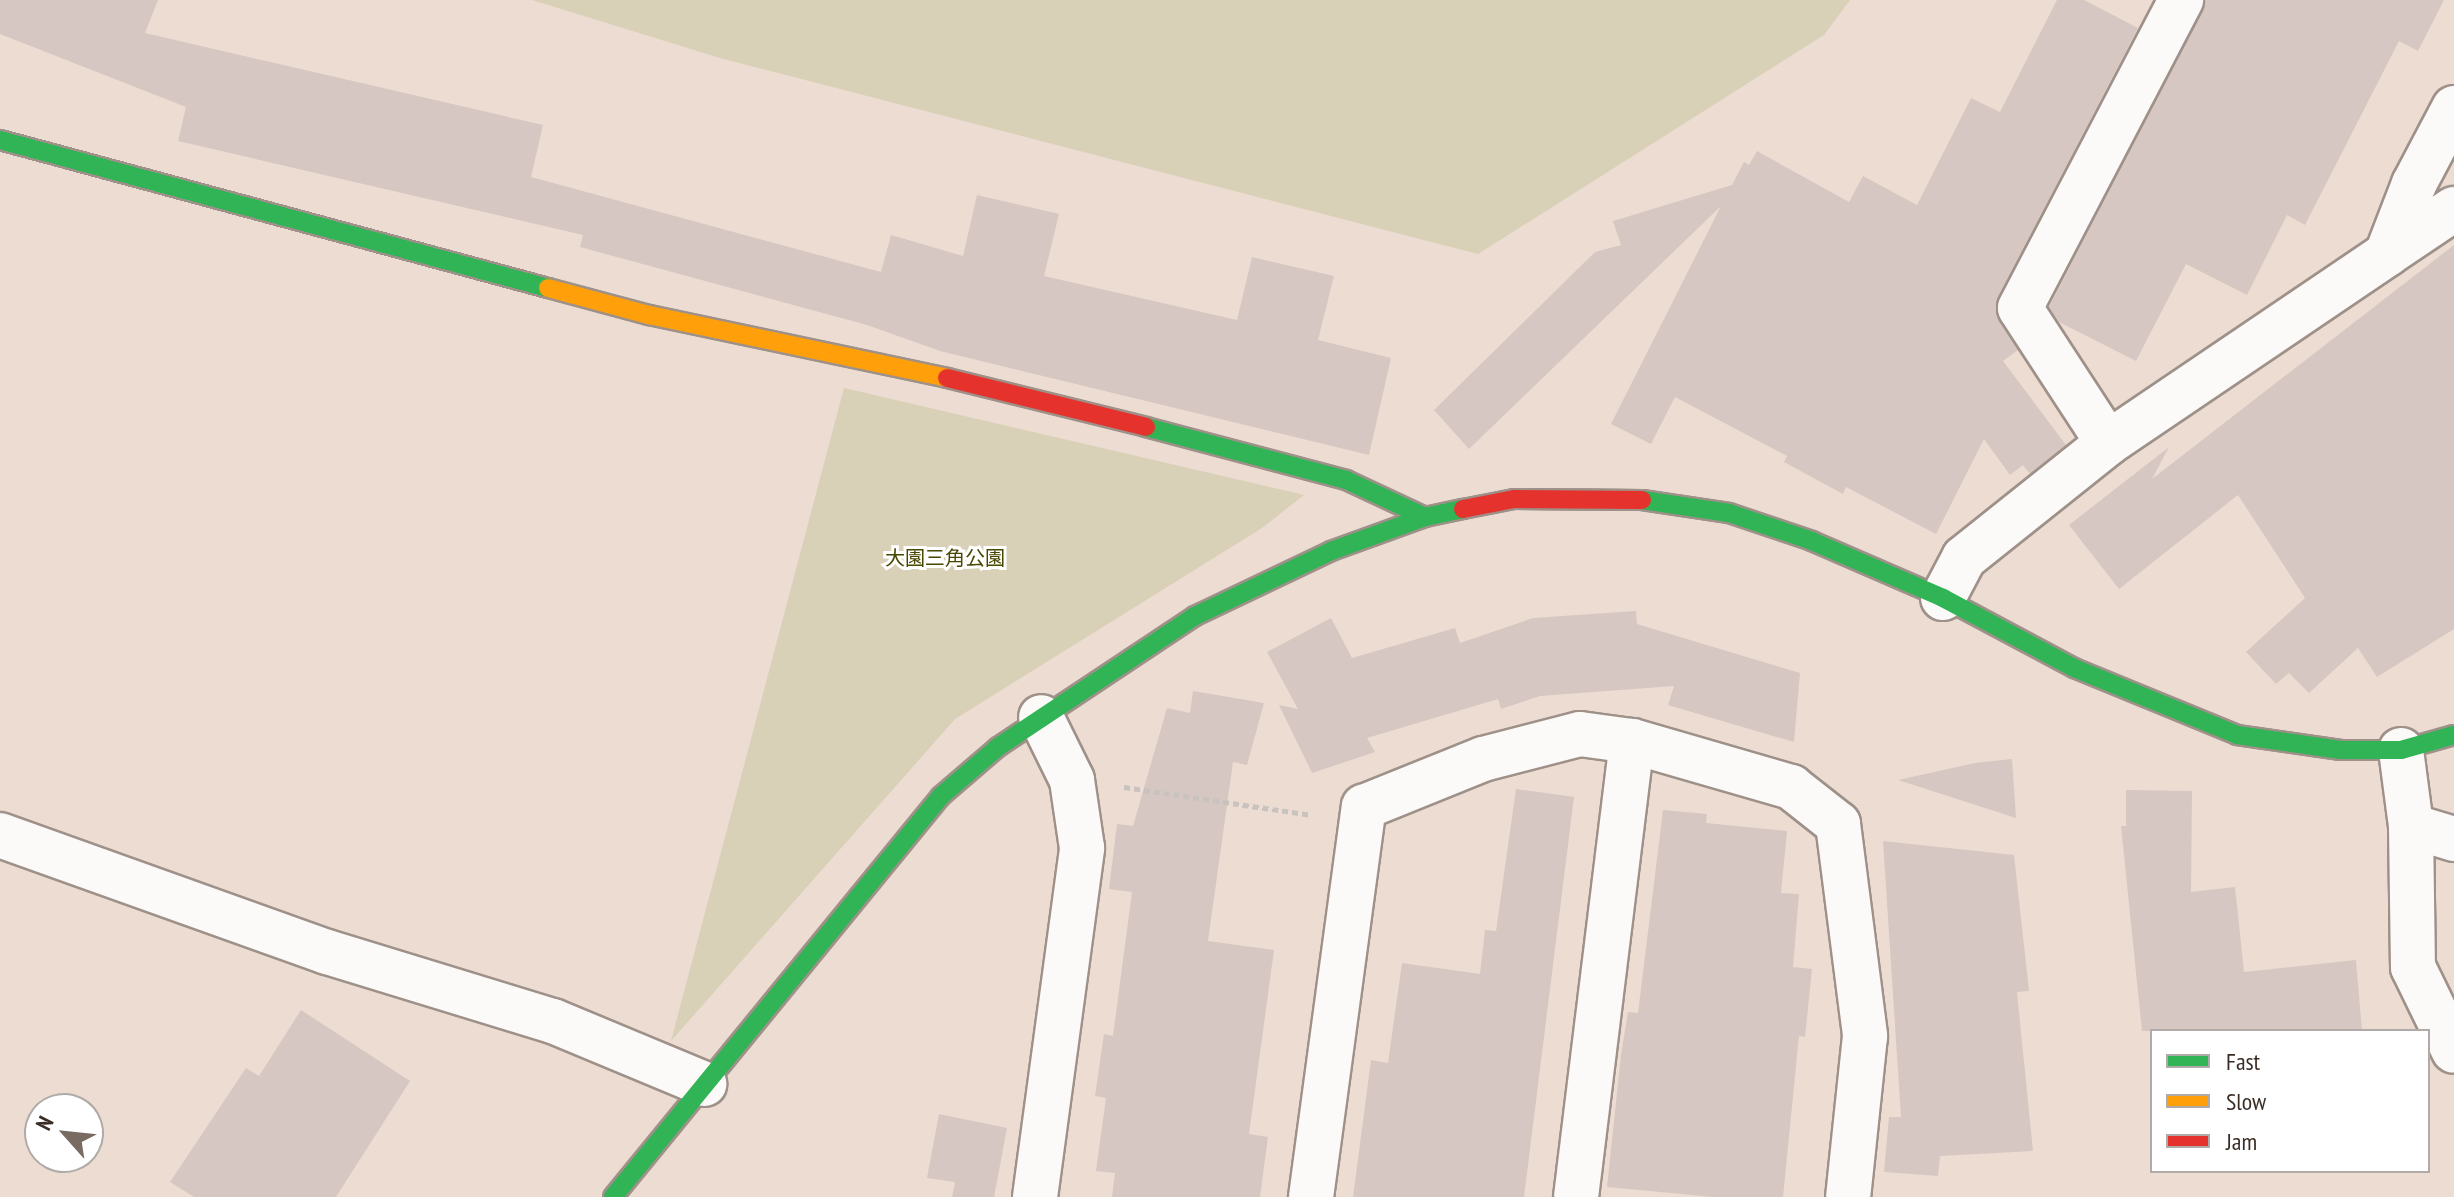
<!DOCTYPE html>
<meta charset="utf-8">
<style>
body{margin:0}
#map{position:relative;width:2454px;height:1197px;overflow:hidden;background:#eddcd1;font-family:"PT Sans Narrow","Noto Sans JP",sans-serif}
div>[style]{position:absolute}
.green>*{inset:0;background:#d8d0b7}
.building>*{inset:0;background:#d6c7c2}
.path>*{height:5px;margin-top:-2.5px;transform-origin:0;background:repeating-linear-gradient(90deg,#c9c3c0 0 6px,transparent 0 10px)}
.roads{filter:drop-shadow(2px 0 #9e9189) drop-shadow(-2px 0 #9e9189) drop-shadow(0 2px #9e9189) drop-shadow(0 -2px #9e9189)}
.street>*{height:44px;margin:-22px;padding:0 22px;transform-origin:22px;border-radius:22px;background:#fcfaf8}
.fast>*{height:18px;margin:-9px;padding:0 9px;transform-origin:9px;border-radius:9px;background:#30b455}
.slow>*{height:18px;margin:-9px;padding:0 9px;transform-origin:9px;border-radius:9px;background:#ff9f0a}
.jam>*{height:18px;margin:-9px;padding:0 9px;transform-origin:9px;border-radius:9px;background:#e5322d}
span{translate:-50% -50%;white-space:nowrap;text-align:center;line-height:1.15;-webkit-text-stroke:6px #fff;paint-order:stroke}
.park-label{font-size:20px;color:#494700}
.legend{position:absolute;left:2150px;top:1029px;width:280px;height:144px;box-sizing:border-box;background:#fff;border:2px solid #b0aba8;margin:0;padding:10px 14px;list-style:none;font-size:24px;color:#3a2d26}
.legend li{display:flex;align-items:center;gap:16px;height:40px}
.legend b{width:40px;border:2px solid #b0aba8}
.north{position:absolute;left:24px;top:1093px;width:80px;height:80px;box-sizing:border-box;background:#fff;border:2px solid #b0aba8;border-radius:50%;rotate:297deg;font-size:22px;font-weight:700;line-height:32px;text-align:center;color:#3a2d26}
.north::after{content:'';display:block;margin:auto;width:28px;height:36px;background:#796a62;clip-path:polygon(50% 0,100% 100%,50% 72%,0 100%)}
</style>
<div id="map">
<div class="green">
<div style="clip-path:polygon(532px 0,1850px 0,1824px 35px,1478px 254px,720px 58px)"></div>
<div style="clip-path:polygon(844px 388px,1304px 495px,1262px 528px,955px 719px,671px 1041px)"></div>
</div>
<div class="building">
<div style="clip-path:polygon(0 0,158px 0,145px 33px,543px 125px,531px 177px,881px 272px,891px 235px,963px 256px,977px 195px,1059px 214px,1044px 276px,1237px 320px,1252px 257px,1334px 276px,1318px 340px,1391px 358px,1369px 455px,940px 351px,867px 325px,580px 247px,583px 235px,178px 141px,186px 107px,0 34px)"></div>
<div style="clip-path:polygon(2057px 0,2084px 0,2138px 28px,1998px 297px,1999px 321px,2018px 350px,2003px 361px,2066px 445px,2030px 474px,2023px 465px,2010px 475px,1984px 439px,1936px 534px,1846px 487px,1843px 494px,1784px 462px,1787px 456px,1675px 397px,1651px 444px,1611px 424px,1721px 206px,1469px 449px,1434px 410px,1595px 252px,1621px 245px,1613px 221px,1732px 185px,1744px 162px,1749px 165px,1757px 151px,1849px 202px,1863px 176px,1917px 205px,1971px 98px,2000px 112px)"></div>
<div style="clip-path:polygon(2206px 0,2444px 0,2418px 51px,2399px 41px,2305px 225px,2287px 215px,2247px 295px,2186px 264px,2136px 361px,2059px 322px,2049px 307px)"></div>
<div style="clip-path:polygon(2454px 245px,2454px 629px,2377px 677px,2358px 648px,2309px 693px,2289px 673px,2276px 684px,2246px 652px,2305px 598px,2238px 495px,2119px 589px,2069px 525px,2169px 447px,2152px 479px)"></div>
<div style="clip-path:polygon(1636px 611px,1637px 624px,1800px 673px,1794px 742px,1668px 705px,1674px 686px,1540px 696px,1501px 709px,1498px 699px,1367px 738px,1375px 752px,1312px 773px,1279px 705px,1298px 709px,1267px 652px,1331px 618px,1352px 658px,1455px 628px,1460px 643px,1533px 618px)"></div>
<div style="clip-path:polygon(1193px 691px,1264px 703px,1247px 765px,1233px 762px,1208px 941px,1274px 950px,1249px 1134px,1268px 1137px,1260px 1197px,1112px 1197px,1115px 1173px,1096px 1171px,1106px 1098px,1095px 1096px,1104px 1034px,1113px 1036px,1132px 892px,1109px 889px,1117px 824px,1133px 826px,1167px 708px,1190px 713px)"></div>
<div style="clip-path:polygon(2012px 759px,2016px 818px,1898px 780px,1975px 763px)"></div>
<div style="clip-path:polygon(1516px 789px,1574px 797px,1524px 1197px,1353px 1197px,1371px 1060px,1388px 1063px,1402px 963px,1480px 974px,1485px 930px,1496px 931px)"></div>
<div style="clip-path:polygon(2126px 790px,2192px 791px,2191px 892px,2235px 887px,2244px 972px,2356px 960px,2362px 1031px,2142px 1031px,2121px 826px,2126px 826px)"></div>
<div style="clip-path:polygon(1663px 810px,1707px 814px,1706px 823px,1787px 831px,1781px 893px,1799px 894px,1793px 967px,1812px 969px,1805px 1037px,1799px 1036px,1783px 1197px,1713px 1197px,1607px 1187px,1621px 1055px,1628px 1012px,1638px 1013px)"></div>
<div style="clip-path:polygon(1883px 841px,2014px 855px,2029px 991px,2017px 992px,2033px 1151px,1940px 1156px,1938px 1176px,1884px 1172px,1889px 1117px,1901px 1117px)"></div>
<div style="clip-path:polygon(301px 1010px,410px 1081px,336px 1197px,194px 1197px,170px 1182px,246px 1068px,259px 1076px)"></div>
<div style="clip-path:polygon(939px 1114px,1007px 1128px,994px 1197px,952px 1197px,955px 1182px,927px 1178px)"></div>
</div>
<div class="path">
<div style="left:1124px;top:787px;width:190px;rotate:8.5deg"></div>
</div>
<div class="roads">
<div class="street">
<div style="left:2387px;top:254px;width:81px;rotate:-33.9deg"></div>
<div style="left:2108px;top:443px;width:161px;rotate:-123.1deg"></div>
<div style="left:2020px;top:308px;width:348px;rotate:-62.4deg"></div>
<div style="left:1943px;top:598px;width:45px;rotate:-62.3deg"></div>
<div style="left:1964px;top:558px;width:184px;rotate:-38.6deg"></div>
<div style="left:2108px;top:443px;width:337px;rotate:-34.1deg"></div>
<div style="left:2387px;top:254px;width:75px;rotate:-68.9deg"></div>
<div style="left:2414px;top:184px;width:86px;rotate:-62.2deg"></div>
<div style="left:1632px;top:741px;width:166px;rotate:16.1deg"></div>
<div style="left:1791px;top:787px;width:60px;rotate:38.2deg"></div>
<div style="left:1838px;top:824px;width:214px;rotate:82.7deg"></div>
<div style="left:1865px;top:1036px;width:162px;rotate:96deg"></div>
<div style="left:2401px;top:750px;width:77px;rotate:82.5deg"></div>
<div style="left:2411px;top:826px;width:141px;rotate:89.2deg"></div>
<div style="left:2413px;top:967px;width:93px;rotate:64deg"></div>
<div style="left:2411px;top:826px;width:45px;rotate:16.8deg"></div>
<div style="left:0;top:835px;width:347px;rotate:19.7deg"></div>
<div style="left:327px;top:952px;width:236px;rotate:17deg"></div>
<div style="left:553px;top:1021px;width:164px;rotate:22.6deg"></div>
<div style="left:1035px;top:1197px;width:352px;rotate:-82.3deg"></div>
<div style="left:1082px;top:848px;width:69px;rotate:-98.4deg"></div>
<div style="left:1072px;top:780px;width:70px;rotate:-116.2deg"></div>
<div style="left:1311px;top:1197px;width:394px;rotate:-82.3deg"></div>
<div style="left:1364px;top:807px;width:128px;rotate:-22deg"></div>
<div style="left:1483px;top:759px;width:100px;rotate:-14.5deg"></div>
<div style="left:1580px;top:734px;width:52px;rotate:7.7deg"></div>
<div style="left:1632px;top:741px;width:459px;rotate:97deg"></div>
</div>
<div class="fast">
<div style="left:0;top:140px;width:568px;rotate:15.11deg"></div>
<div style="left:1146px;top:427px;width:207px;rotate:14.8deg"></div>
<div style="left:1346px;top:480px;width:87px;rotate:25.1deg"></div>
<div style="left:1642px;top:500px;width:88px;rotate:8.5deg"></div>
<div style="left:1729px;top:513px;width:88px;rotate:18.6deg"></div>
<div style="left:1812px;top:541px;width:143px;rotate:23.5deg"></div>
<div style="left:1943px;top:598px;width:149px;rotate:28.1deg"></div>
<div style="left:2074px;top:668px;width:176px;rotate:22.3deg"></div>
<div style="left:2237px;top:735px;width:105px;rotate:8.2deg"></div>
<div style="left:2341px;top:750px;width:60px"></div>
<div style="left:2401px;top:750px;width:55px;rotate:-15.8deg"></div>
<div style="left:613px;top:1197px;width:518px;rotate:-50.72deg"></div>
<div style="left:941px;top:796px;width:75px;rotate:-40.7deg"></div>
<div style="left:998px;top:747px;width:237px;rotate:-33.6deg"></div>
<div style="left:1195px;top:616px;width:151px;rotate:-25.5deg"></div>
<div style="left:1331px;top:551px;width:100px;rotate:-19.9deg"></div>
<div style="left:1425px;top:517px;width:39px;rotate:-12deg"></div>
</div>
<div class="slow">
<div style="left:548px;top:288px;width:105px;rotate:15deg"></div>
<div style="left:649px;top:315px;width:305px;rotate:11.9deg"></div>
</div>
<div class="jam">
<div style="left:947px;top:378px;width:205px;rotate:13.8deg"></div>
<div style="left:1463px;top:509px;width:52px;rotate:-11.1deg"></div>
<div style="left:1514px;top:499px;width:128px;rotate:0.4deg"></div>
</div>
</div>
<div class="park-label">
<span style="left:945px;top:558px">大園三角公園</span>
</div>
<ul class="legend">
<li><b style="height:10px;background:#30b455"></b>Fast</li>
<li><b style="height:10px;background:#ff9f0a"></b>Slow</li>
<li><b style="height:10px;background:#e5322d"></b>Jam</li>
</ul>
<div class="north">N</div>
</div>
